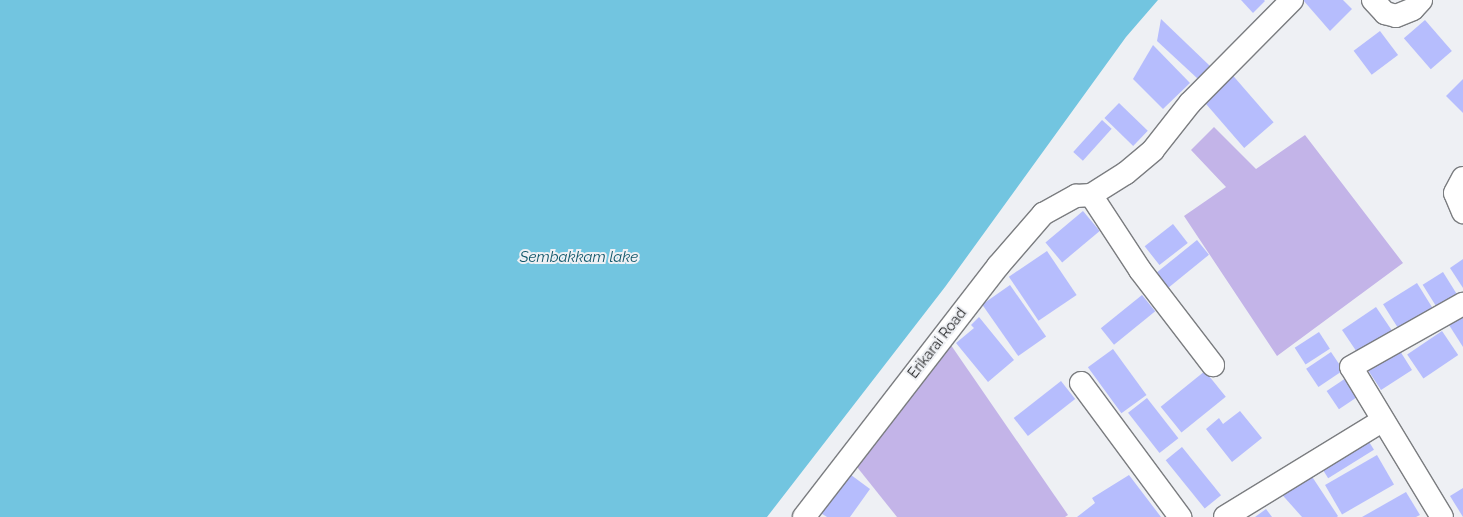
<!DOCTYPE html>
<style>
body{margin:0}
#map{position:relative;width:1463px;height:517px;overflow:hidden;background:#eef0f4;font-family:Raleway,sans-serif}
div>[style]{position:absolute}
.green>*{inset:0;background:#c3b4e8}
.water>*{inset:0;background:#72c5e0}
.building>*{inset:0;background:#b6bdfd;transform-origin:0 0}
.roads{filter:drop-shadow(1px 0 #7b7d80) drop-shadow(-1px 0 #7b7d80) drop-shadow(0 1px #7b7d80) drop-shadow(0 -1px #7b7d80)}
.street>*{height:22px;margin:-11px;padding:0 11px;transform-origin:11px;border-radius:11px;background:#fff}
span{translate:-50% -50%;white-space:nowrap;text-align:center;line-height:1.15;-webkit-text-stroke:4px #eef0f4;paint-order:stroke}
.street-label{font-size:14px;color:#212223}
.water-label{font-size:15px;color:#11576a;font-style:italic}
</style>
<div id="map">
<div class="green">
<div style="clip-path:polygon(1214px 127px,1256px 169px,1305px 135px,1403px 263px,1277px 356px,1184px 216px,1226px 187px,1191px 150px)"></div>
<div style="clip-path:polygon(944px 335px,1068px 515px,1065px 517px,897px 517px,849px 457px)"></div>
</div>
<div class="water">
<div style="clip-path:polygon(0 0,1158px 0,1126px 37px,945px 287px,767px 517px,0 517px)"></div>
</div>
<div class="building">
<div style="clip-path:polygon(1241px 0,1264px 0,1265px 1px,1253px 13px)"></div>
<div style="clip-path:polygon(1303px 0,1343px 0,1352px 9px,1330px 31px)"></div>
<div style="clip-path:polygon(1161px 19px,1210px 66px,1198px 79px,1157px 41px)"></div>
<div style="left:1425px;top:20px;width:41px;height:28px;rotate:49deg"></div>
<div style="left:1380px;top:31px;width:30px;height:33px;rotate:53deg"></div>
<div style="clip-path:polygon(1153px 45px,1190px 83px,1163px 109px,1133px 79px)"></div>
<div style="left:1229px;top:71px;width:68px;height:39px;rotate:49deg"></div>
<div style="clip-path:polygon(1463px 79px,1463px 113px,1446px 96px)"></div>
<div style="left:1119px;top:103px;width:40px;height:21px;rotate:44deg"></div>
<div style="left:1102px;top:120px;width:13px;height:43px;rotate:42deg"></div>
<div style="left:1083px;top:211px;width:26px;height:49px;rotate:50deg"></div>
<div style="left:1173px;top:224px;width:24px;height:36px;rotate:52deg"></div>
<div style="left:1197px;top:240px;width:19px;height:55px;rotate:51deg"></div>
<div style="left:1047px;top:251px;width:53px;height:46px;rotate:56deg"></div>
<div style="clip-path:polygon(1463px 259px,1463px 288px,1450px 268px)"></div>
<div style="left:1443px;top:272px;width:28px;height:24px;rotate:58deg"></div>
<div style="left:1417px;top:283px;width:32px;height:40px;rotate:58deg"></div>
<div style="left:1010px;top:285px;width:63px;height:34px;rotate:55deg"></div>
<div style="left:1142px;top:295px;width:21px;height:53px;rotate:51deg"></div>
<div style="left:1376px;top:307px;width:32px;height:41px;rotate:56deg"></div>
<div style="clip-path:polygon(1463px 316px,1463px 347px,1449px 325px)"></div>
<div style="clip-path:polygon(979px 317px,1014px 360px,988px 382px,956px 343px,974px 328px,971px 325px)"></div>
<div style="left:1442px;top:331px;width:29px;height:42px;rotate:56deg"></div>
<div style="left:1319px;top:332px;width:20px;height:29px;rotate:57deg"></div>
<div style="left:1113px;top:349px;width:57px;height:31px;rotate:54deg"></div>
<div style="clip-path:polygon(1400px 351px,1412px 370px,1381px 390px,1364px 364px,1381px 353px,1386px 361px)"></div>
<div style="left:1331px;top:352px;width:22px;height:30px;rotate:56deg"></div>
<div style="left:1205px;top:371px;width:33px;height:57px;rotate:51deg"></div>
<div style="left:1349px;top:376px;width:22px;height:27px;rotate:56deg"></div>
<div style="left:1061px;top:381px;width:23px;height:60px;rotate:52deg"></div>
<div style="left:1147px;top:398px;width:51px;height:24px;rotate:52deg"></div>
<div style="clip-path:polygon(1240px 411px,1262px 438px,1232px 462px,1206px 429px,1219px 418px,1223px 424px)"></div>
<div style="left:1366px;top:437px;width:15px;height:54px;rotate:58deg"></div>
<div style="left:1182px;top:447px;width:62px;height:21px;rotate:51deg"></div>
<div style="left:1377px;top:455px;width:34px;height:60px;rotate:60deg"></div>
<div style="clip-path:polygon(1307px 469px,1338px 516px,1337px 517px,1302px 517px,1277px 489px)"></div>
<div style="clip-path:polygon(847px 472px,870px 489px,850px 517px,827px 517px,819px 512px)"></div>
<div style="clip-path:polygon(1129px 475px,1161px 517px,1077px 517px,1095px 503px,1092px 498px)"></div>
<div style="clip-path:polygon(1463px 488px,1463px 517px,1450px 496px)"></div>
<div style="clip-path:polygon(1406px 492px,1420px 515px,1416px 517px,1362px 517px)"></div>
<div style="clip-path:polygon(1266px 509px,1272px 517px,1255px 517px)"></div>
</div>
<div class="roads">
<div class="street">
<div style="left:1373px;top:0;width:18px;rotate:47deg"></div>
<div style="left:1385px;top:13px;width:11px;rotate:15deg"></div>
<div style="left:1396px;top:16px;width:18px;rotate:-22deg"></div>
<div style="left:1413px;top:9px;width:12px;rotate:-48deg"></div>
<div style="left:1463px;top:178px;width:17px;rotate:118deg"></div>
<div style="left:1455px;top:193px;width:21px;rotate:67deg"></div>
<div style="left:1091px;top:195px;width:90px;rotate:56.8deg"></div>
<div style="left:1140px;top:270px;width:120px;rotate:52.5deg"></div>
<div style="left:1081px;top:383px;width:167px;rotate:53.5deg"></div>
<div style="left:804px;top:517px;width:317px;rotate:-52.3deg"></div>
<div style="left:998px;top:266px;width:69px;rotate:-49.1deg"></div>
<div style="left:1043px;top:214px;width:38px;rotate:-29deg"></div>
<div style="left:1076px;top:196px;width:15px;rotate:-4deg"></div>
<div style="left:1091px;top:195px;width:41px;rotate:-32.2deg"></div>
<div style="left:1126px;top:173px;width:35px;rotate:-40deg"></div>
<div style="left:1153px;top:150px;width:60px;rotate:-51.8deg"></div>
<div style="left:1190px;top:103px;width:145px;rotate:-45.3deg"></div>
<div style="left:1225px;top:517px;width:185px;rotate:-31.5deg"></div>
<div style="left:1442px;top:517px;width:175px;rotate:-121.2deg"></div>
<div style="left:1351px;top:367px;width:129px;rotate:-29.4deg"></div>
</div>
</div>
<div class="street-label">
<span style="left:937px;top:343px;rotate:-52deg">Erikarai Road</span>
</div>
<div class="water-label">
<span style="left:579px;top:258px">Sembakkam lake</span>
</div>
</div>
